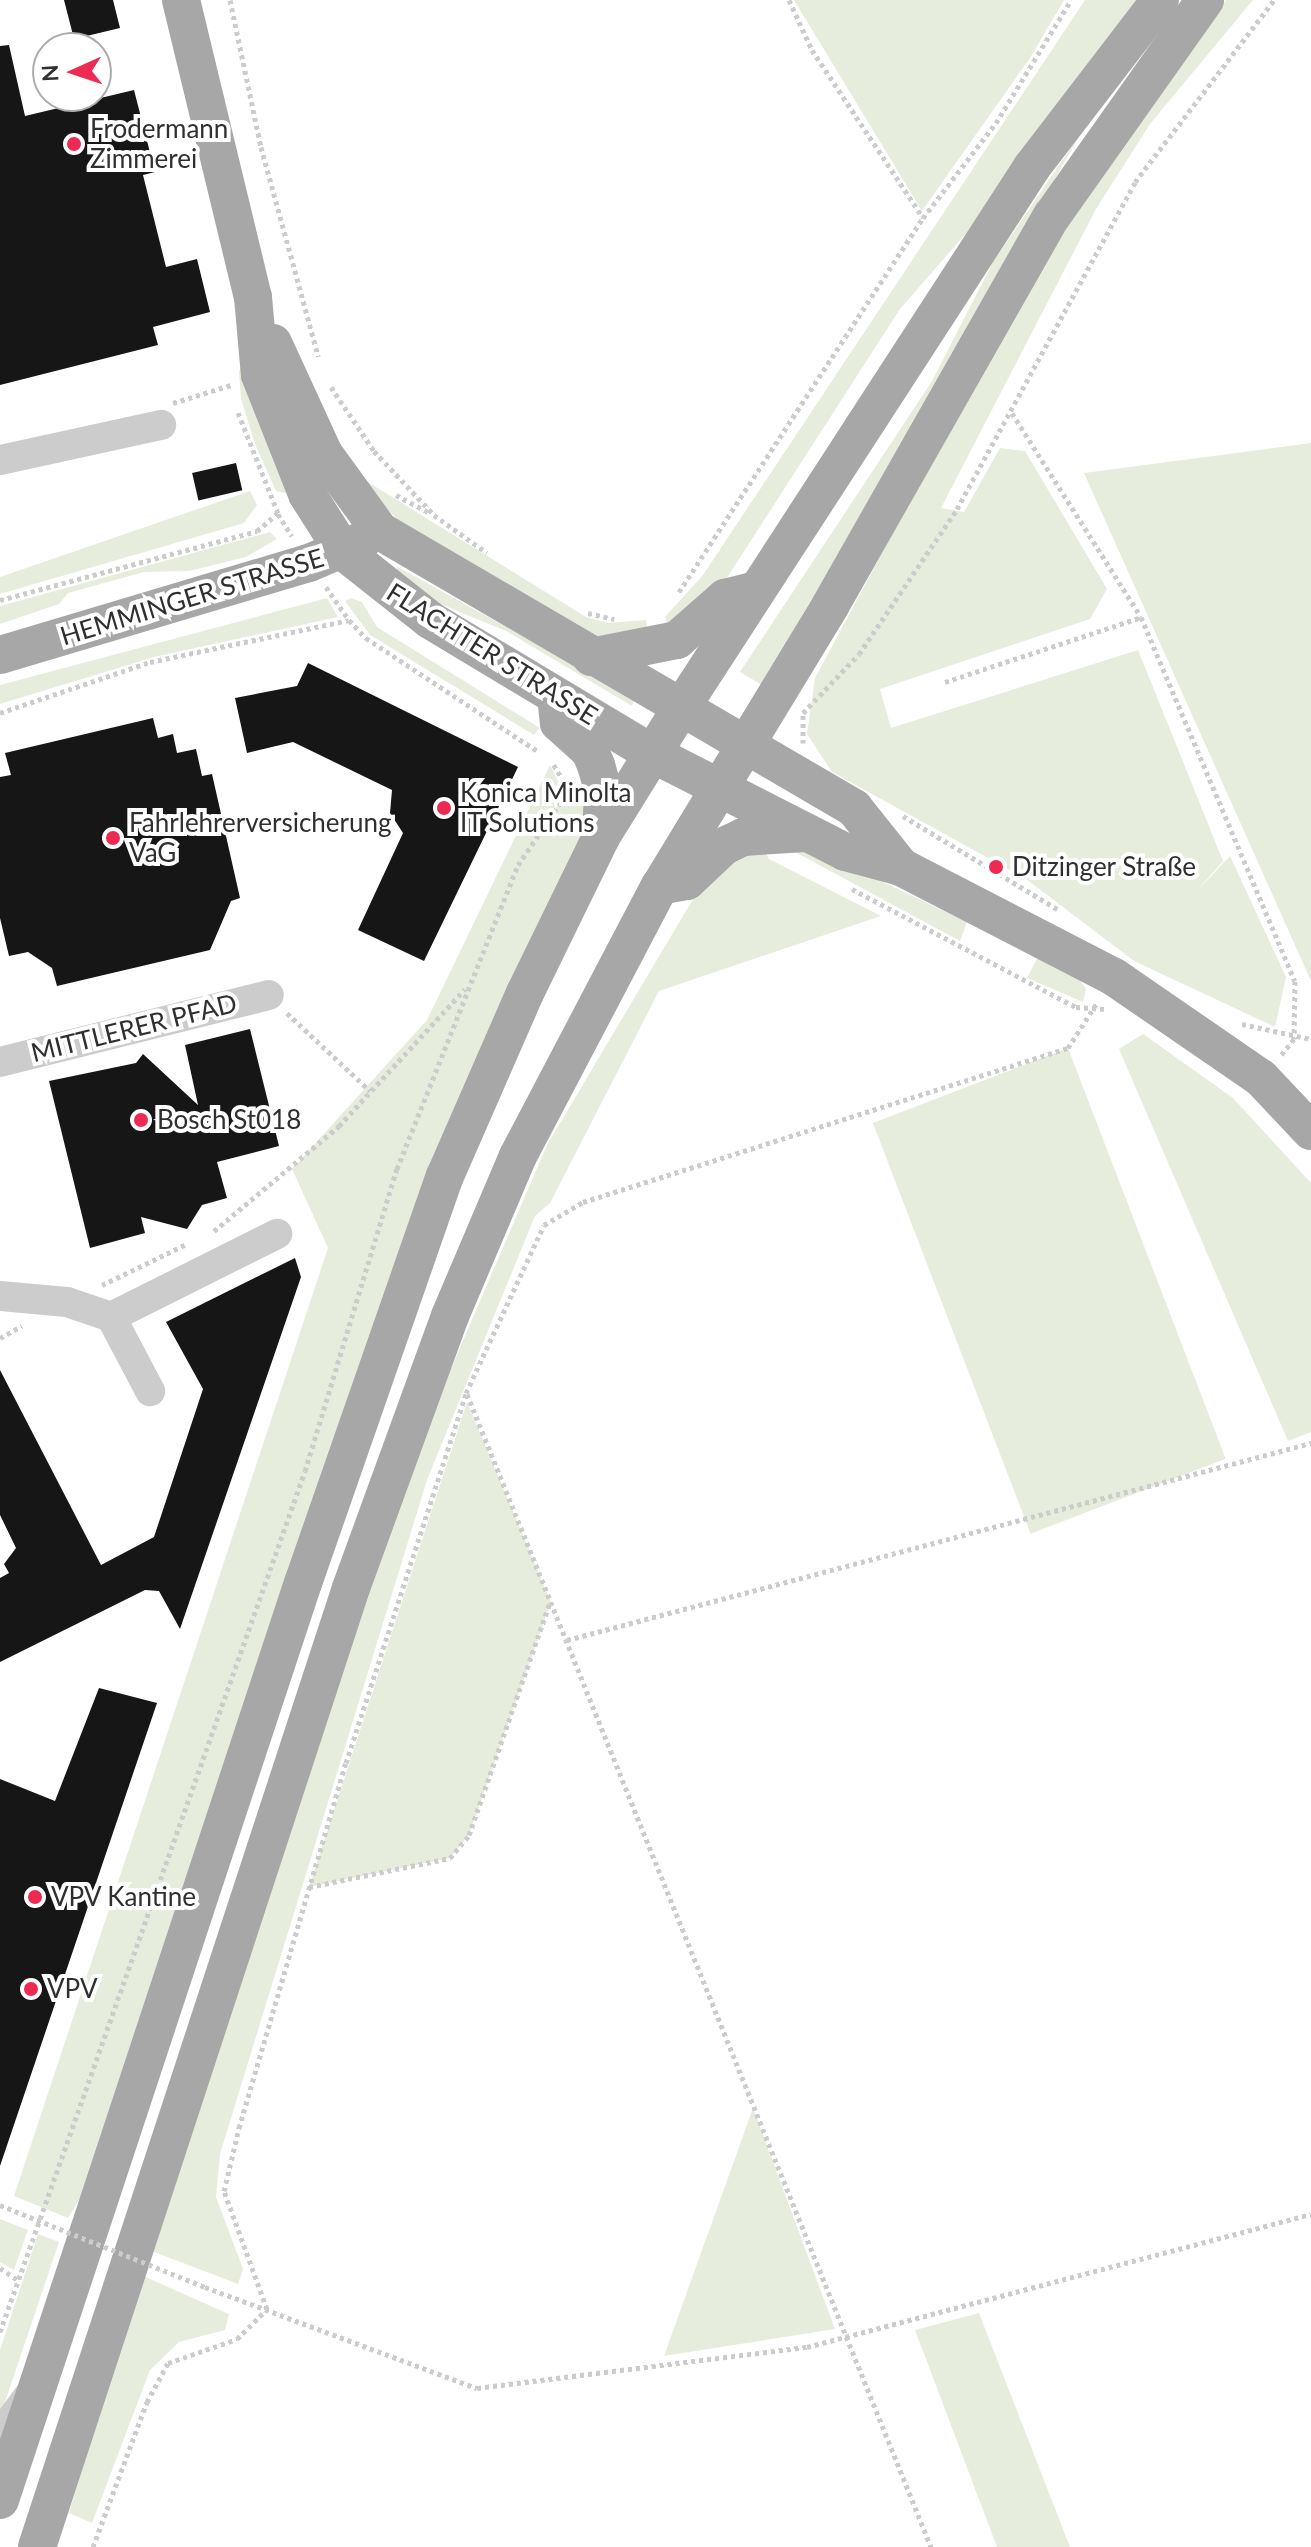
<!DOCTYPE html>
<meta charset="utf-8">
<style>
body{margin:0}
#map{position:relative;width:1311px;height:2547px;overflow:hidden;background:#fff;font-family:Lato,sans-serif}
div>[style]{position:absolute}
.green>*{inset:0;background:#e7eddc;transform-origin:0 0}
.building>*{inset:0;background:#161616;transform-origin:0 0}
.path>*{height:5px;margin-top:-2.5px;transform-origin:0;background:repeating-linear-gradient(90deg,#ccc 0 4px,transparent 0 8px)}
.minor>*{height:30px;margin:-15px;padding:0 15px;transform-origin:15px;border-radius:15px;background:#ccc}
.major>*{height:38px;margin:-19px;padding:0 19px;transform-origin:19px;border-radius:19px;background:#a7a7a7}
.path-bridge>*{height:5px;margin-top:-2.5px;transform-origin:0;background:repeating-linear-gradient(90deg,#ccc 0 4px,transparent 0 8px)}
.dots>*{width:22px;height:22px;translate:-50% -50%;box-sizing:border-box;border:4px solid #fff;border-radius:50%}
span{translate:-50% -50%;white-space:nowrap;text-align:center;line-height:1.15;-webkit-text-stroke:8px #fff;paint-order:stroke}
.poi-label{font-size:26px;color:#2f2f2f}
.left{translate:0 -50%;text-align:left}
.street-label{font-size:26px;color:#2f2f2f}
.north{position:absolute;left:32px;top:32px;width:80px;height:80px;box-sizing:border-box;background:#fff;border:2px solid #acacac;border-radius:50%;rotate:267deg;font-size:22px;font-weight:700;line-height:32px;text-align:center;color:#2f2f2f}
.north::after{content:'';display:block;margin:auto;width:28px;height:36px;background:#ec2a52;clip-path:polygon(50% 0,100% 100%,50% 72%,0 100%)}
</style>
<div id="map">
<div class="green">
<div style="clip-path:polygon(794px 0,1064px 0,1030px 58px,922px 211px)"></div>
<div style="clip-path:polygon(1085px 0,1139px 0,970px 229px,900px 309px,712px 601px,669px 630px,665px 617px,703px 575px)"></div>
<div style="clip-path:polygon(1226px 0,1253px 0,1150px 124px,1096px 209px,941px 508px,964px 512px,1000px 448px,1025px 451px,1107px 589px,1090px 619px,880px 689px,891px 728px,1138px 650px,1223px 861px,1196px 892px,1230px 856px,1286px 977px,1275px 1027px,1134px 961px,1026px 879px,832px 772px,807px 734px,815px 678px,963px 402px,1081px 204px)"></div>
<div style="clip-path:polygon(1083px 130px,762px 685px,740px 672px,932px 381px,993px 262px)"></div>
<div style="clip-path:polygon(245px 358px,290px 494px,276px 491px,255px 444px,241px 399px,239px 372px)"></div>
<div style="clip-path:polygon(1311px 443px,1311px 981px,1084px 473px)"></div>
<div style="clip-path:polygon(355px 474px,586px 617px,608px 623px,646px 620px,648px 634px,598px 640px,405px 528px)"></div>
<div style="clip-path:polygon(250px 491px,257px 505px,244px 523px,0 594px,0 577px)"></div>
<div style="clip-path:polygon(270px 532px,277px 539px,246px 557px,189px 571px,144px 572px,68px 593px,59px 604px,0 624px,0 606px)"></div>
<div style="clip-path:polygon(398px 567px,635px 698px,632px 706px,506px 631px,421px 596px,393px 575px)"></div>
<div style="clip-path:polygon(327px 598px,338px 617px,154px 657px,0 704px,0 685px)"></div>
<div style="clip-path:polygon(351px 598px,362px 602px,377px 627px,540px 728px,534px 735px,370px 635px,345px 601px)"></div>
<div style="clip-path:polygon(550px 765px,566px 797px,588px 796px,587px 823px,102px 2162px,68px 2218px,14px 2196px,328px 1248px,292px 1169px,427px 1020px)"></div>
<div style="clip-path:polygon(784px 846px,814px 849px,967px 922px,960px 941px)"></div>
<div style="clip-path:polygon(763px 847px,769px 859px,881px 916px,659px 991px,550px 1203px,535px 1216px,427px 1480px,220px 2154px,216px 2197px,243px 2269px,238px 2284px,149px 2250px,422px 1436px,547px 1145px,699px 889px,729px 860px)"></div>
<div style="clip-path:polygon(1038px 957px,1077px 976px,1086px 989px,1083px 1002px,1027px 978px)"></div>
<div style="clip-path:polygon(1143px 1034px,1233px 1098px,1311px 1183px,1311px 1432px,1288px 1441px,1119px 1049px)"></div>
<div style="left:1068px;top:1048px;width:440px;height:209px;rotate:69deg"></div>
<div style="clip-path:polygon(467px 1402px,551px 1602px,469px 1835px,450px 1858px,309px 1887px)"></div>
<div style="clip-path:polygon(753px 2108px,835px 2329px,664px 2356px)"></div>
<div style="clip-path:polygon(0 2219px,28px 2230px,14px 2270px,0 2262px)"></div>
<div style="clip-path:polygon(38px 2234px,59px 2242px,0 2417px,0 2350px)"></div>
<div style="clip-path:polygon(141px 2275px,229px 2314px,225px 2330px,179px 2342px,150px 2370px,92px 2523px,69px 2513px)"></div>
<div style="clip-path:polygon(979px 2313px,1070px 2547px,997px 2547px,915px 2330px)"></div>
</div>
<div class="building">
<div style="clip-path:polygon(64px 0,113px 0,120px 28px,74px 39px)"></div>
<div style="clip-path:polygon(9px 45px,25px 116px,134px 90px,155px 172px,143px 175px,166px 267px,197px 259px,210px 312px,153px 327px,158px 345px,0 385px,0 46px)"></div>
<div style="left:236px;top:463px;width:28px;height:45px;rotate:77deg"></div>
<div style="clip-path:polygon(308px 663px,518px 767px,424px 961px,358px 930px,403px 833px,390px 813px,392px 790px,293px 742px,247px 753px,235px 698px,297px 686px)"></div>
<div style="clip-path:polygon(153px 718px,158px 738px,173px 734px,177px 753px,196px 749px,202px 776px,212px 774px,240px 898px,231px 901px,210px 950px,57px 986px,52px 968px,28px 952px,9px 956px,0 918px,0 777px,11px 775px,5px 753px)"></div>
<div style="clip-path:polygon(250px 1029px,279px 1146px,217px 1162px,227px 1198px,202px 1205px,187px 1229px,141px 1217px,145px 1233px,90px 1248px,49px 1081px,136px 1063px,143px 1054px,198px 1105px,185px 1045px)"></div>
<div style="clip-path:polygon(295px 1258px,301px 1277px,180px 1629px,159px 1591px,145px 1590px,0 1662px,0 1578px,9px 1573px,4px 1564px,16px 1548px,0 1515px,0 1370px,101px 1565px,154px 1537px,203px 1389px,166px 1322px)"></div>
<div style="clip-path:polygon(99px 1688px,157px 1703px,0 2166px,0 1779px,55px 1801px)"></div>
</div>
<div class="path">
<div style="left:230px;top:0;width:150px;rotate:78.1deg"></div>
<div style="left:261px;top:147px;width:217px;rotate:74.7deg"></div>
<div style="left:789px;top:0;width:55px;rotate:65.3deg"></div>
<div style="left:812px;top:50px;width:201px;rotate:56.5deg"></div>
<div style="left:331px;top:387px;width:77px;rotate:56.1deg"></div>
<div style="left:374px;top:451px;width:88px;rotate:46.8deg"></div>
<div style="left:434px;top:515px;width:65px;rotate:35.6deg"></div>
<div style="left:173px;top:403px;width:61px;rotate:-17.2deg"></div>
<div style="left:1012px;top:413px;width:241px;rotate:57.7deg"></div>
<div style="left:1141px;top:617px;width:395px;rotate:67.1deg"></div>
<div style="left:1295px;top:981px;width:58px;rotate:91deg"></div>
<div style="left:1294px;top:1039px;width:21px;rotate:129deg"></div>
<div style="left:396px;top:495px;width:38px;rotate:28deg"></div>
<div style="left:278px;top:514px;width:26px;rotate:58deg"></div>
<div style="left:326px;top:587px;width:40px;rotate:55.1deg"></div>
<div style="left:679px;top:592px;width:447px;rotate:-56.9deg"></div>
<div style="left:923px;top:218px;width:120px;rotate:-52.5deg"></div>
<div style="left:996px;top:123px;width:144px;rotate:-58.6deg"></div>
<div style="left:0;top:600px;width:266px;rotate:-15deg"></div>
<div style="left:257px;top:531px;width:28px;rotate:-41deg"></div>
<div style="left:278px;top:513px;width:111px;rotate:-111.7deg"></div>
<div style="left:588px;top:613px;width:27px;rotate:13deg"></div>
<div style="left:945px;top:682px;width:206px;rotate:-18.3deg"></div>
<div style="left:0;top:713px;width:158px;rotate:-18.8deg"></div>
<div style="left:150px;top:662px;width:203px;rotate:-11.9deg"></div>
<div style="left:349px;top:620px;width:25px;rotate:47deg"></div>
<div style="left:366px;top:638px;width:207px;rotate:33.4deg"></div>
<div style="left:803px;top:743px;width:30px;rotate:-90deg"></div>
<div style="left:803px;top:713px;width:81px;rotate:-46.5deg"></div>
<div style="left:859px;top:654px;width:175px;rotate:-55.9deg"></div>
<div style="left:957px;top:509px;width:372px;rotate:-61.4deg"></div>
<div style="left:1135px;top:182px;width:229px;rotate:-52.6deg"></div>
<div style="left:903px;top:816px;width:182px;rotate:31.1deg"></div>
<div style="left:852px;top:889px;width:253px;rotate:27.8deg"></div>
<div style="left:1076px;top:1007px;width:28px;rotate:4deg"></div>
<div style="left:287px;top:1013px;width:114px;rotate:43.2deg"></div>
<div style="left:1242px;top:1024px;width:71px;rotate:12.3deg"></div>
<div style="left:214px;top:1231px;width:163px;rotate:-40deg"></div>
<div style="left:339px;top:1126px;width:186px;rotate:-47.4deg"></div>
<div style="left:102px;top:1285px;width:94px;rotate:-25.8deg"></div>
<div style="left:0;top:1338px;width:25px;rotate:-29deg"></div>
<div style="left:467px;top:1394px;width:1243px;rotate:68.08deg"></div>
<div style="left:567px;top:1640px;width:770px;rotate:-14.83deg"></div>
<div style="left:309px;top:1887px;width:144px;rotate:-11.6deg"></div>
<div style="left:450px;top:1858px;width:30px;rotate:-50deg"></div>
<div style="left:469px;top:1835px;width:246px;rotate:-70.8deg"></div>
<div style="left:0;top:2268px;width:22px;rotate:34deg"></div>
<div style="left:205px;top:2287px;width:290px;rotate:20.4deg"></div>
<div style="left:477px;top:2388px;width:333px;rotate:-7.1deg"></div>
<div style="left:807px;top:2347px;width:521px;rotate:-14.78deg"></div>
<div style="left:0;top:2332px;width:913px;rotate:-70.49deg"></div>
<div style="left:305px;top:1471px;width:316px;rotate:-73.1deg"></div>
<div style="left:397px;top:1169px;width:327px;rotate:-68.3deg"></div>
<div style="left:518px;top:865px;width:80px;rotate:-55.7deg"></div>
<div style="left:563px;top:799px;width:17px;rotate:-87deg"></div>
<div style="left:564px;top:782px;width:21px;rotate:-121deg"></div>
<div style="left:93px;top:2547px;width:155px;rotate:-69.6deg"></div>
<div style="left:147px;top:2402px;width:44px;rotate:-61.7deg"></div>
<div style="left:168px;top:2363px;width:73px;rotate:-19.2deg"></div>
<div style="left:237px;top:2339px;width:42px;rotate:-45deg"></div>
<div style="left:267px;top:2309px;width:126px;rotate:-110deg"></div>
<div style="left:224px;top:2191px;width:65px;rotate:-76.6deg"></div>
<div style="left:239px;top:2128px;width:380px;rotate:-73.7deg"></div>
<div style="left:346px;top:1763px;width:389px;rotate:-72deg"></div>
<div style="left:466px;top:1393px;width:185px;rotate:-65.1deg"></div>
<div style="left:544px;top:1225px;width:45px;rotate:-30.5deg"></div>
<div style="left:583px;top:1202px;width:509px;rotate:-17.62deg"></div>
<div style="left:1068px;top:1048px;width:56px;rotate:-57.4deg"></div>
</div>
<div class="minor">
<div style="left:0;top:460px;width:165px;rotate:-12.3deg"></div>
<div style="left:0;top:1062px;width:277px;rotate:-14deg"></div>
<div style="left:0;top:1296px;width:67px;rotate:5.1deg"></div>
<div style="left:67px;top:1302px;width:46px;rotate:18.8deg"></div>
<div style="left:111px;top:1317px;width:186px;rotate:-26.6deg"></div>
<div style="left:111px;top:1317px;width:84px;rotate:62.2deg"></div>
<div style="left:0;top:2434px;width:50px;rotate:-53.1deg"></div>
</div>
<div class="major">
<div style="left:181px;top:0;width:306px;rotate:76.4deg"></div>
<div style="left:253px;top:297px;width:78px;rotate:84.9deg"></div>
<div style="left:260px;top:375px;width:128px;rotate:68.4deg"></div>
<div style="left:307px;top:494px;width:67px;rotate:57.7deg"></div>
<div style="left:343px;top:551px;width:111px;rotate:38.4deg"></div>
<div style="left:430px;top:620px;width:260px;rotate:31deg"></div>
<div style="left:653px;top:754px;width:216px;rotate:27deg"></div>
<div style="left:845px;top:852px;width:58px;rotate:15deg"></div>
<div style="left:901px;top:867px;width:240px;rotate:27.3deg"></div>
<div style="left:1114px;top:977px;width:178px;rotate:34.5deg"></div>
<div style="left:1261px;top:1078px;width:73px;rotate:46.7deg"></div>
<div style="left:273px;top:343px;width:122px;rotate:65.3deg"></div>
<div style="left:324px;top:454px;width:95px;rotate:54deg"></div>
<div style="left:380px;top:531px;width:549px;rotate:30.3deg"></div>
<div style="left:854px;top:808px;width:75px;rotate:51.5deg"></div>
<div style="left:0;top:655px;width:322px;rotate:-16.6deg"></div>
<div style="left:309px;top:563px;width:59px;rotate:-23.1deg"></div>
<div style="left:591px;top:657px;width:88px;rotate:-11.2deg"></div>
<div style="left:677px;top:640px;width:64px;rotate:-41.2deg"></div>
<div style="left:725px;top:598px;width:29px;rotate:-14deg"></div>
<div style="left:557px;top:705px;width:18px;rotate:84deg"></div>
<div style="left:559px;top:723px;width:42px;rotate:42.1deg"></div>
<div style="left:590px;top:751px;width:15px;rotate:67deg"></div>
<div style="left:596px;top:765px;width:26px;rotate:74deg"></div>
<div style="left:603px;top:790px;width:47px;rotate:92.4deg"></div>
<div style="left:664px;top:885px;width:23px;rotate:-10deg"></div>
<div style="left:687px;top:881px;width:51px;rotate:-43.4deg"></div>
<div style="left:724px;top:846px;width:21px;rotate:-25deg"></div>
<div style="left:743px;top:837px;width:62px;rotate:-3.7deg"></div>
<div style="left:0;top:2500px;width:966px;rotate:-71.72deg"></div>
<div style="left:303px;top:1583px;width:431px;rotate:-70.8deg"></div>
<div style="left:445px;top:1176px;width:200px;rotate:-66.4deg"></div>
<div style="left:525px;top:993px;width:174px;rotate:-64deg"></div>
<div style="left:601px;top:837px;width:152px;rotate:-58.2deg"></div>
<div style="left:681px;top:708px;width:645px;rotate:-57.02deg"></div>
<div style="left:1032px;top:167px;width:210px;rotate:-52.5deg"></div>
<div style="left:37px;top:2547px;width:1009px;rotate:-71.87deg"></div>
<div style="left:351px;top:1588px;width:289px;rotate:-70deg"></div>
<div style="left:450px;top:1316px;width:174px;rotate:-67deg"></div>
<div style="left:518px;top:1156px;width:305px;rotate:-62.3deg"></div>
<div style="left:660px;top:886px;width:328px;rotate:-58.7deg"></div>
<div style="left:830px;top:606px;width:449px;rotate:-60.4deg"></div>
<div style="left:1052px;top:216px;width:265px;rotate:-54.7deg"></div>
</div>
<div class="path-bridge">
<div style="left:0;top:2205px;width:221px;rotate:21.8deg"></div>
</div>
<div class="dots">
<div style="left:74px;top:144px;background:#ec2a52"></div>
<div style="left:444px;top:808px;background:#ec2a52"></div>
<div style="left:113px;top:838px;background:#ec2a52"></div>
<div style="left:996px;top:867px;background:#ec2a52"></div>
<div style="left:141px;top:1120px;background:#ec2a52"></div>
<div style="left:35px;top:1897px;background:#ec2a52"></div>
<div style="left:31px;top:1989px;background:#ec2a52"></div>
</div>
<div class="poi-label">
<span class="left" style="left:90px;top:144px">Frodermann<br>Zimmerei</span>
<span class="left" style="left:460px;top:808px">Konica Minolta<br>IT Solutions</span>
<span class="left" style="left:129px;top:838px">Fahrlehrerversicherung<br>VaG</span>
<span class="left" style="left:1012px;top:867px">Ditzinger Straße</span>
<span class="left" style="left:157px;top:1120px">Bosch St018</span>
<span class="left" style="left:51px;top:1897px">VPV Kantine</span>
<span class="left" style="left:47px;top:1989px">VPV</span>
</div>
<div class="street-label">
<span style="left:192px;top:597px;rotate:-17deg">HEMMINGER STRASSE</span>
<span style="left:492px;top:654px;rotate:32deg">FLACHTER STRASSE</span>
<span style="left:134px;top:1028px;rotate:-14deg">MITTLERER PFAD</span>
</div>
<div class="north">N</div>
</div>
